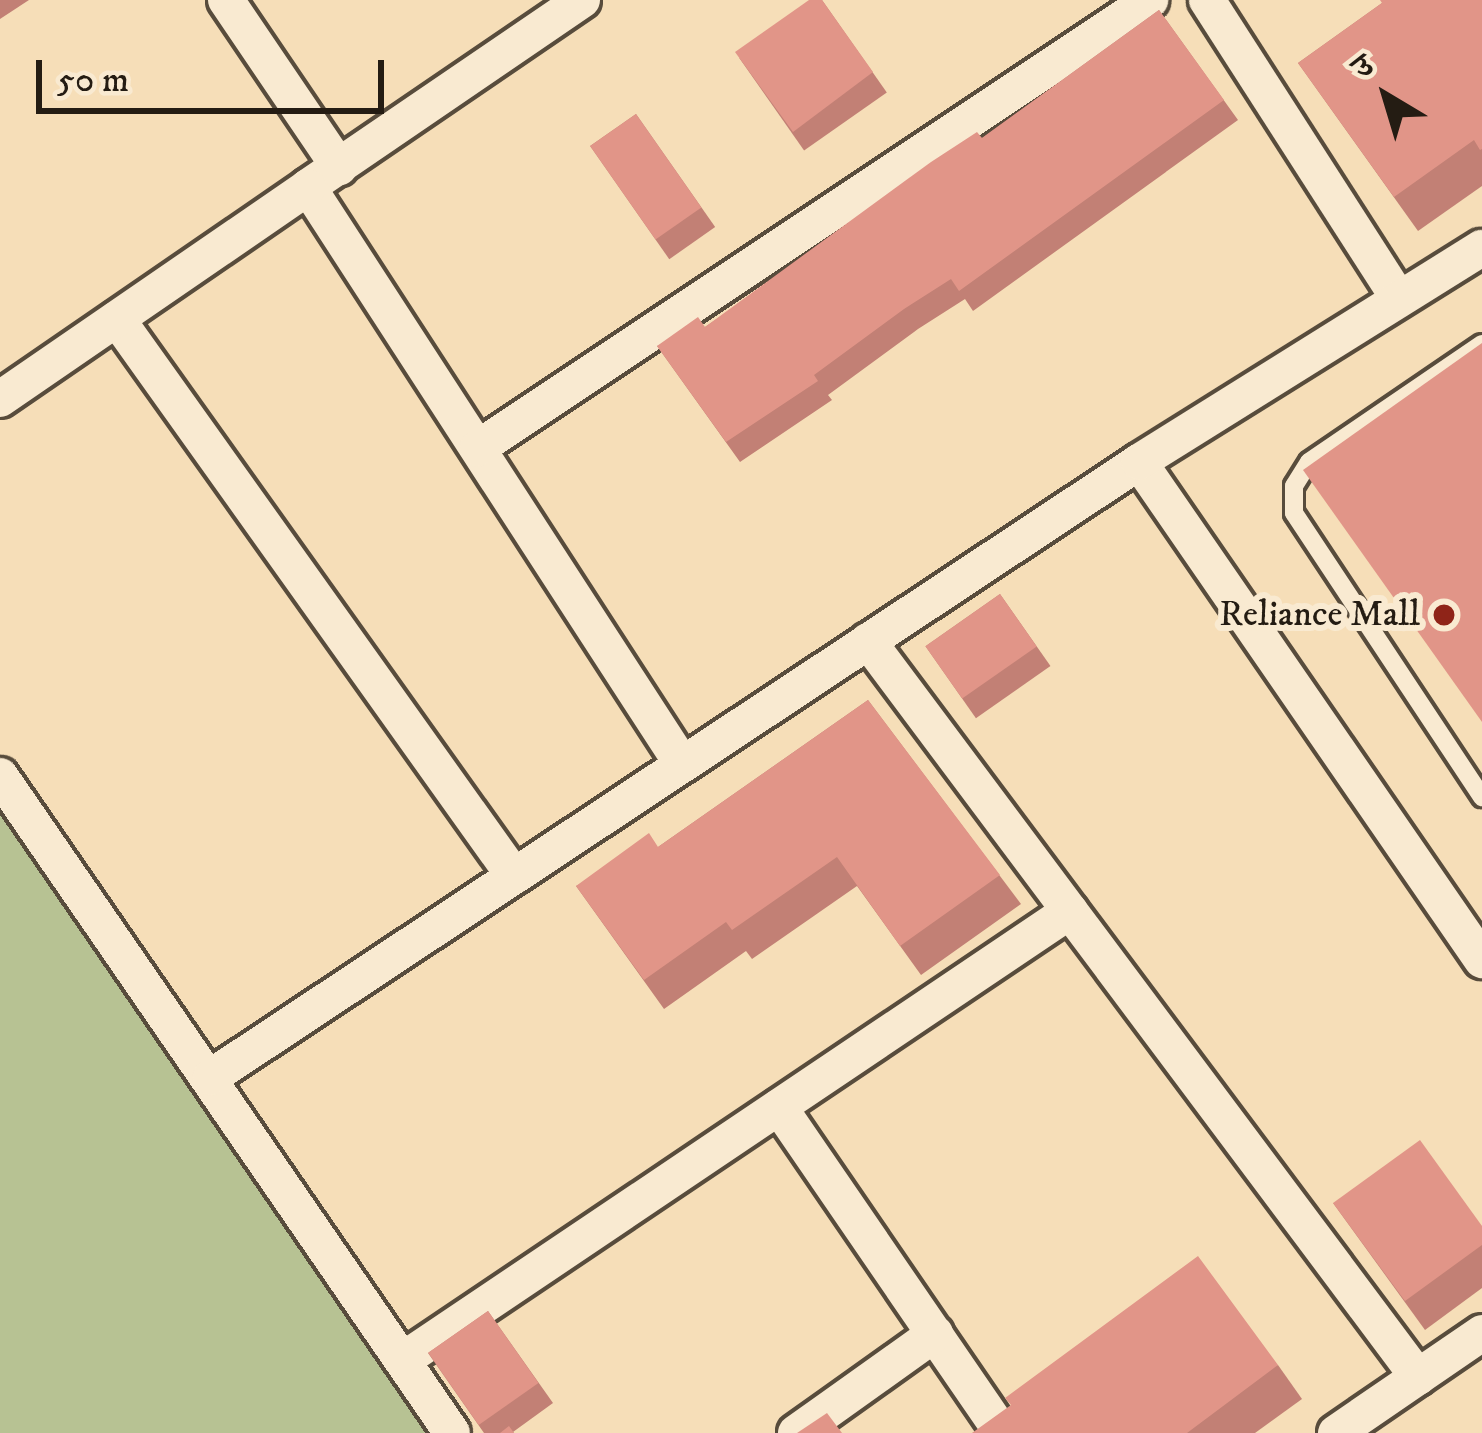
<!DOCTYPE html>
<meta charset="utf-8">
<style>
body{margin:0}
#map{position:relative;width:1482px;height:1433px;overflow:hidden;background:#f6deb8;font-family:"IM FELL DW Pica","Noto Serif Devanagari",serif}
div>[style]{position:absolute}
.green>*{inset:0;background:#b7c293}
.roads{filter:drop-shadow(3px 0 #584c3c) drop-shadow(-3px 0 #584c3c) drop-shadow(0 3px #584c3c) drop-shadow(0 -3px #584c3c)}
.lane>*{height:18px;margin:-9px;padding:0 9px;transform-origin:9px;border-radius:9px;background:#f9ead1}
.street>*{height:36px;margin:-18px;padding:0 18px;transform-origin:18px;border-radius:18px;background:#f9ead1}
.wall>*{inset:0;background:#c28075;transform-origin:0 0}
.building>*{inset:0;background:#e19588;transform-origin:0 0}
.dots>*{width:33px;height:33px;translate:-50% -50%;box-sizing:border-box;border:6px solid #f9ead1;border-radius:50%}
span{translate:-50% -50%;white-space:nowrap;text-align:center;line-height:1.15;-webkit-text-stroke:12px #f9ead1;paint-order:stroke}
.poi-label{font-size:36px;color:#241c13}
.right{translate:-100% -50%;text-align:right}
.north{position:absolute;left:1326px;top:36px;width:120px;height:120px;-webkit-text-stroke:9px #f9ead1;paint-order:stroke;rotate:322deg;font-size:33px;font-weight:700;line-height:48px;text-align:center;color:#241c13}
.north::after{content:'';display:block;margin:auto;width:42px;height:54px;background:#241c13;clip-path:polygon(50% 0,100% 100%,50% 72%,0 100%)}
.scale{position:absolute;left:36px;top:60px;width:348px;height:54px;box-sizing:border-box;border:6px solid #241c13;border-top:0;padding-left:15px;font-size:36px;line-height:42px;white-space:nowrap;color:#241c13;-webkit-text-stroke:9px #f9ead1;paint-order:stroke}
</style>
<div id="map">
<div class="green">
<div style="clip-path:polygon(0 795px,438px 1433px,0 1433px)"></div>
</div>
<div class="roads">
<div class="lane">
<div style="left:1482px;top:344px;width:209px;rotate:145.7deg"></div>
<div style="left:1309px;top:462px;width:28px;rotate:122deg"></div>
<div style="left:1294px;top:486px;width:27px;rotate:90deg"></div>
<div style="left:1294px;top:513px;width:341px;rotate:56.5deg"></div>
</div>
<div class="street">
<div style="left:226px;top:0;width:202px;rotate:55.9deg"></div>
<div style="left:582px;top:0;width:332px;rotate:145.7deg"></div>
<div style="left:308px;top:187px;width:688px;rotate:57.05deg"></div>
<div style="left:1207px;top:0;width:355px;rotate:57.3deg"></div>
<div style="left:117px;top:319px;width:684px;rotate:54.52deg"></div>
<div style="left:0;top:399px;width:374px;rotate:-34.5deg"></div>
<div style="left:478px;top:448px;width:808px;rotate:-33.69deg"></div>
<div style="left:1139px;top:462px;width:605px;rotate:55.44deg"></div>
<div style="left:868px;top:641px;width:919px;rotate:53.23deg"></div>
<div style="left:0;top:776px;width:797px;rotate:55.47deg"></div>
<div style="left:211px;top:1077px;width:1113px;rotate:-33.53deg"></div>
<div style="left:1139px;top:462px;width:404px;rotate:-32deg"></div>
<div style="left:779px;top:1107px;width:395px;rotate:55.6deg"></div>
<div style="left:403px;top:1360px;width:804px;rotate:-33.95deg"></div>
<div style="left:796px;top:1433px;width:171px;rotate:-35.5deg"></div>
<div style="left:1336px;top:1433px;width:177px;rotate:-34.4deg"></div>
</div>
</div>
<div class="wall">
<div style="clip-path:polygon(0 0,29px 0,0 19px)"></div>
<div style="left:822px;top:0;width:113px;height:101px;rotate:55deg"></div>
<div style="clip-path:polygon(1482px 0,1482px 186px,1418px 231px,1298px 63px,1382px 3px)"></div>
<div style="clip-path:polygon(1159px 10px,1238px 120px,973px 311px,965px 299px,918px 329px,828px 395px,832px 400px,740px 462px,657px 346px,705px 327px,982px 138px)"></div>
<div style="left:636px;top:114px;width:138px;height:56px;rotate:55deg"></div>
<div style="left:1000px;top:594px;width:88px;height:91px;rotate:55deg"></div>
<div style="clip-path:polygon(868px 700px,1021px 904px,921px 975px,857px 886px,752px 959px,746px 951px,664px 1009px,576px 886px,658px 847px)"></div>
<div style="clip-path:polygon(1333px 1203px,1482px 1226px,1482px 1288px,1425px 1330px)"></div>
<div style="clip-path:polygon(488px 1311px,553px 1403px,513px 1432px,514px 1433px,484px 1433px,428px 1353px)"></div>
<div style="clip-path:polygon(1278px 1365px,1302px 1399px,1255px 1433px,972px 1433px)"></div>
</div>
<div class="building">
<div style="clip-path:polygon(809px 0,822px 0,873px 72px,793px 132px,735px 52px)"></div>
<div style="clip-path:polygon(1380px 0,1482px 0,1482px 149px,1480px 150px,1474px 140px,1394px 197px,1298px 63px,1382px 3px)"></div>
<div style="clip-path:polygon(1159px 10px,1224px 100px,959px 291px,951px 279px,904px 309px,814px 375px,818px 381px,726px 442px,657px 346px,698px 317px,705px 327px,931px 162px,977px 132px,982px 138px)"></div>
<div style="left:636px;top:114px;width:114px;height:56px;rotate:55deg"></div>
<div style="clip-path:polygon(1482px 343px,1482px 722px,1303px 470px)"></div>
<div style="left:1000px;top:594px;width:64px;height:91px;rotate:55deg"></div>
<div style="clip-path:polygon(868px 700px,1000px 875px,900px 946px,837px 857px,732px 930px,726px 922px,644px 980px,576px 886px,649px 833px,658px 847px)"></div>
<div style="clip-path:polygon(1420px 1140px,1482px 1226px,1482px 1245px,1405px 1301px,1333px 1203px)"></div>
<div style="clip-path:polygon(1198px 1256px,1278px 1365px,1187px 1433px,972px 1433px,1011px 1405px,1005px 1398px)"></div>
<div style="left:488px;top:1311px;width:88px;height:73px;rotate:55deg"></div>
<div style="clip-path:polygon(827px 1413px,842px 1433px,797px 1433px)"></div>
<div style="clip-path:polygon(509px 1426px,514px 1433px,500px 1433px)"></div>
</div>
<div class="dots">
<div style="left:1444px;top:615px;background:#8f2418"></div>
</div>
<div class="poi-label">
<span class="right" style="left:1420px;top:615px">Reliance Mall</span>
</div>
<div class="north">उ</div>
<div class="scale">50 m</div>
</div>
